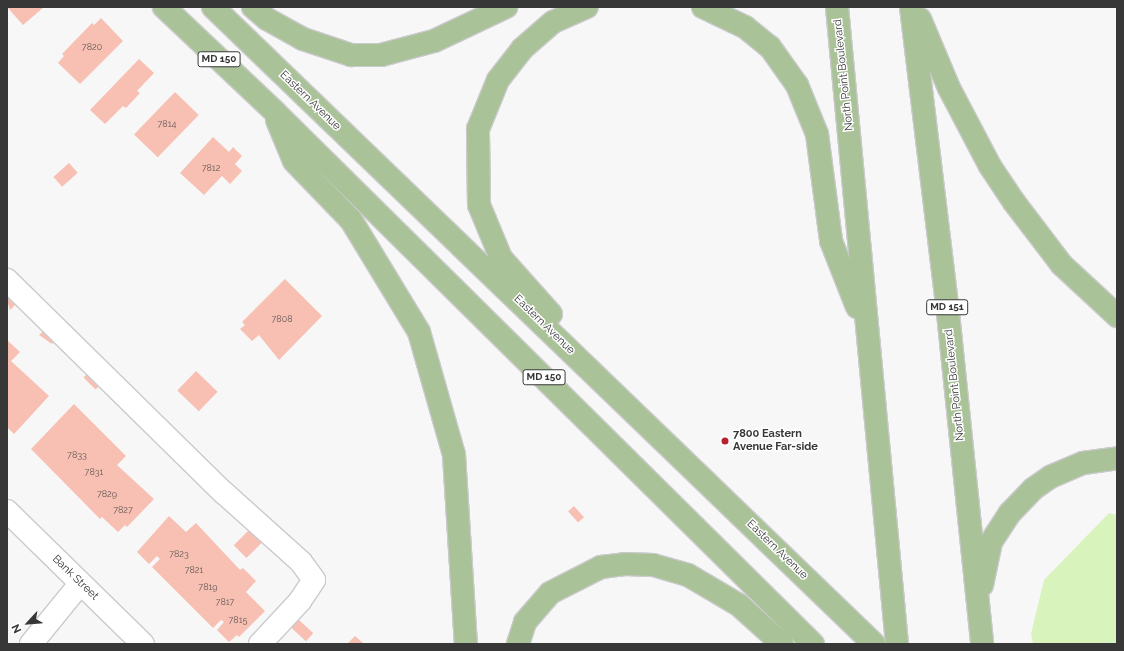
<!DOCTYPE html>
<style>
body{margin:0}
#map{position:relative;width:1124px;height:651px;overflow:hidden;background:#f7f7f8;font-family:Raleway,sans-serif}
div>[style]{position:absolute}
.green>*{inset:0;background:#d9f3bc}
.building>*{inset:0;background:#f7c0b3;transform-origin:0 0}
.roads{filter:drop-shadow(1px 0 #cbcbcd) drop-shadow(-1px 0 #cbcbcd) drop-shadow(0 1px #cbcbcd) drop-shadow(0 -1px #cbcbcd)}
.minor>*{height:22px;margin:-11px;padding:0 11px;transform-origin:11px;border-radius:11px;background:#fff}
.major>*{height:22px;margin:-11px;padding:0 11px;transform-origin:11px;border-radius:11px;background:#a9c297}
.dots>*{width:11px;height:11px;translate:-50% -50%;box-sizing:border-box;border:2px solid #fff;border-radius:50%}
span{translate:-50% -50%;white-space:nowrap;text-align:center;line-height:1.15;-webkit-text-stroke:3px #fff;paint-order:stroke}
.number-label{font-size:9px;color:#675957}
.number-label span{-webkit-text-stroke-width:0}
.shield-label span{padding:1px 3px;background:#fff;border:1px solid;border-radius:3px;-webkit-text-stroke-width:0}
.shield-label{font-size:10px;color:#373738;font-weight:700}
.street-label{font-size:11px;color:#373738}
.poi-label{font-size:11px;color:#373738;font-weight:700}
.left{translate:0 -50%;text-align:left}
.frame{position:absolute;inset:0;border:8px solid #373738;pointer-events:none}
.north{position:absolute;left:8px;top:603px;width:40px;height:40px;-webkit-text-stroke:3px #fff;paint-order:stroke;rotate:244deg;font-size:11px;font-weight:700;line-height:16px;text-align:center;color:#373738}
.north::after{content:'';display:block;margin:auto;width:14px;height:18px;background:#373738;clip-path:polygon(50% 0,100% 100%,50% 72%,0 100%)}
</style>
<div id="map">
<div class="green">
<div style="clip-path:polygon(1109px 513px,1117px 515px,1117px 644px,1033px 644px,1031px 634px,1044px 580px)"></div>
</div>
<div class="building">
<div style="clip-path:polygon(7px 7px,44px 7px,23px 25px)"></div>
<div style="clip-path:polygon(101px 18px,123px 41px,80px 84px,58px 63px,64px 56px,62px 54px,92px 23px,94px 25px)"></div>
<div style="clip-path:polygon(139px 59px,154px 73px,137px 91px,140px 93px,126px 108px,123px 106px,105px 124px,90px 110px)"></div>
<div style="left:175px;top:92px;width:33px;height:59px;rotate:44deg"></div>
<div style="clip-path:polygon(213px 137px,229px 152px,233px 147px,242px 156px,235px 164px,242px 171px,230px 184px,222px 176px,204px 195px,180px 173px)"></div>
<div style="left:69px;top:163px;width:13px;height:21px;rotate:48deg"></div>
<div style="clip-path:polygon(285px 279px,322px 316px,279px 360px,259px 335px,252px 341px,240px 329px,245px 325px,242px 322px)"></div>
<div style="clip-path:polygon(13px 293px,20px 300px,10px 310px,7px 300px)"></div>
<div style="clip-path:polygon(48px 327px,55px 340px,52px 344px,39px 335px)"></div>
<div style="clip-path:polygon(7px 340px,20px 352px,11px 361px,49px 396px,14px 434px,7px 427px)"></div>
<div style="left:92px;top:369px;width:17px;height:12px;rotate:45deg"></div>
<div style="left:196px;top:371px;width:30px;height:27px;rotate:44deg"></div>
<div style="clip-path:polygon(74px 404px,126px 456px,117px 465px,154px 499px,127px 527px,125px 525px,118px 532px,102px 517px,100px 519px,31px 449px)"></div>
<div style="left:574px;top:506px;width:15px;height:8px;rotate:48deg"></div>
<div style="clip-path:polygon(169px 516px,186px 532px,196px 523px,240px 570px,243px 568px,256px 581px,246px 592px,265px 611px,239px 637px,237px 635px,229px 642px,217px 630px,224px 622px,221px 620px,213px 628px,152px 567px,160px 559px,157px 556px,149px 564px,137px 552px)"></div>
<div style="left:250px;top:529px;width:18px;height:23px;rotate:45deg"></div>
<div style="left:298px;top:619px;width:21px;height:11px;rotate:43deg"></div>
<div style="clip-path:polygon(355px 636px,364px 644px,347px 644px)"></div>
</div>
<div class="roads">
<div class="minor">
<div style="left:7px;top:280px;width:303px;rotate:44.5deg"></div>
<div style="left:223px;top:492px;width:105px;rotate:41.9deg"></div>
<div style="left:301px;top:562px;width:22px;rotate:54deg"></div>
<div style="left:314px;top:580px;width:25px;rotate:124deg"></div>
<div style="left:300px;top:601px;width:59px;rotate:132.9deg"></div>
<div style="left:7px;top:511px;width:190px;rotate:44.4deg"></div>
<div style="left:31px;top:644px;width:77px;rotate:-50.8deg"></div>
</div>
<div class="major">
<div style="left:164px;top:7px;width:151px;rotate:43.4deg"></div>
<div style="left:274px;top:111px;width:758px;rotate:44.68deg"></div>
<div style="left:213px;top:7px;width:918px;rotate:43.94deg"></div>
<div style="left:253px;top:7px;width:18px;rotate:41deg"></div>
<div style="left:267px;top:19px;width:41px;rotate:29.1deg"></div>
<div style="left:303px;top:39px;width:51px;rotate:18.4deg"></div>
<div style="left:351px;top:55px;width:30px"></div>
<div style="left:381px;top:55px;width:55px;rotate:-14.8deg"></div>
<div style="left:434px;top:41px;width:80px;rotate:-25.3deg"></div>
<div style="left:703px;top:7px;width:47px;rotate:25.5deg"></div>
<div style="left:745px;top:27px;width:32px;rotate:39deg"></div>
<div style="left:770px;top:47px;width:47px;rotate:54.6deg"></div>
<div style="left:797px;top:85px;width:53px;rotate:67.8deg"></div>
<div style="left:817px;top:134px;width:108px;rotate:82.5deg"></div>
<div style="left:831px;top:241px;width:71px;rotate:68.5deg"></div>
<div style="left:837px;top:7px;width:640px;rotate:84.62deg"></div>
<div style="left:911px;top:7px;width:308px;rotate:83.1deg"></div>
<div style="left:948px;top:313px;width:333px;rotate:84.1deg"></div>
<div style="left:920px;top:19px;width:75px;rotate:67.2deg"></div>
<div style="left:949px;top:88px;width:88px;rotate:62.3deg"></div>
<div style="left:990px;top:166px;width:43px;rotate:56.3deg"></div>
<div style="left:1014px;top:202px;width:79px;rotate:52.7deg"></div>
<div style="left:1062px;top:265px;width:75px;rotate:42.8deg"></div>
<div style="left:277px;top:120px;width:44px;rotate:67.5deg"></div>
<div style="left:294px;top:161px;width:82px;rotate:46deg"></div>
<div style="left:351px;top:220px;width:131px;rotate:58.7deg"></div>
<div style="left:419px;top:332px;width:128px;rotate:74.1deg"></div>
<div style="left:454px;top:455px;width:189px;rotate:86.4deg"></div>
<div style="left:551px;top:314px;width:75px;rotate:-131.8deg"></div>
<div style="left:501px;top:258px;width:57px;rotate:-112.5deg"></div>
<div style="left:479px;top:205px;width:76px;rotate:-90.8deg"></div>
<div style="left:478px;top:129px;width:53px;rotate:-67.8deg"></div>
<div style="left:498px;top:80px;width:39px;rotate:-52deg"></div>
<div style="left:522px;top:49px;width:41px;rotate:-41.1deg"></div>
<div style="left:553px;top:22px;width:37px;rotate:-24deg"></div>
<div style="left:982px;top:585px;width:44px;rotate:-78.2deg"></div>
<div style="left:991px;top:542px;width:35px;rotate:-57deg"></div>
<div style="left:1010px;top:513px;width:33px;rotate:-46deg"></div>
<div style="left:1033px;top:489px;width:21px;rotate:-35deg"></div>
<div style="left:1050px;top:477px;width:36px;rotate:-23deg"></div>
<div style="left:1083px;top:463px;width:34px;rotate:-8deg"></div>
<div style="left:518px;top:644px;width:23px;rotate:-72deg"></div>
<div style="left:525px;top:622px;width:38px;rotate:-49deg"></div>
<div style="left:550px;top:593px;width:57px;rotate:-27deg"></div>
<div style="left:601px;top:567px;width:24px;rotate:-7deg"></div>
<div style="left:625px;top:564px;width:28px;rotate:2deg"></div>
<div style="left:653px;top:565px;width:36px;rotate:16deg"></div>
<div style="left:688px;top:575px;width:59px;rotate:30.5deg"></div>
<div style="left:739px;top:605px;width:58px;rotate:42.2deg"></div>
</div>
</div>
<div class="dots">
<div style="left:725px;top:441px;background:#b52331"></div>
</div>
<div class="number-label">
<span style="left:92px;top:47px">7820</span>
<span style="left:167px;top:124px">7814</span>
<span style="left:211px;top:168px">7812</span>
<span style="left:282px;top:319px">7808</span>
<span style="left:77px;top:455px">7833</span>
<span style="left:94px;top:472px">7831</span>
<span style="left:107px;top:494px">7829</span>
<span style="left:123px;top:510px">7827</span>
<span style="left:179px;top:554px">7823</span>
<span style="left:194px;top:570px">7821</span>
<span style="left:208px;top:587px">7819</span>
<span style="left:225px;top:602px">7817</span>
<span style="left:238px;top:620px">7815</span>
</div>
<div class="shield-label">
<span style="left:219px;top:59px">MD 150</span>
<span style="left:947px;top:307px">MD 151</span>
<span style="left:544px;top:377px">MD 150</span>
</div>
<div class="street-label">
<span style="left:844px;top:75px;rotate:-96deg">North Point Boulevard</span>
<span style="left:310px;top:101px;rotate:44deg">Eastern Avenue</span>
<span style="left:544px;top:325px;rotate:44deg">Eastern Avenue</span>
<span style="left:955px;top:385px;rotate:-96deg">North Point Boulevard</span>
<span style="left:777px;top:550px;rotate:44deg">Eastern Avenue</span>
<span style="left:75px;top:578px;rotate:44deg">Bank Street</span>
</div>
<div class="poi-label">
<span class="left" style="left:733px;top:441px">7800 Eastern<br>Avenue Far-side</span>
</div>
<div class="frame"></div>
<div class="north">N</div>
</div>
